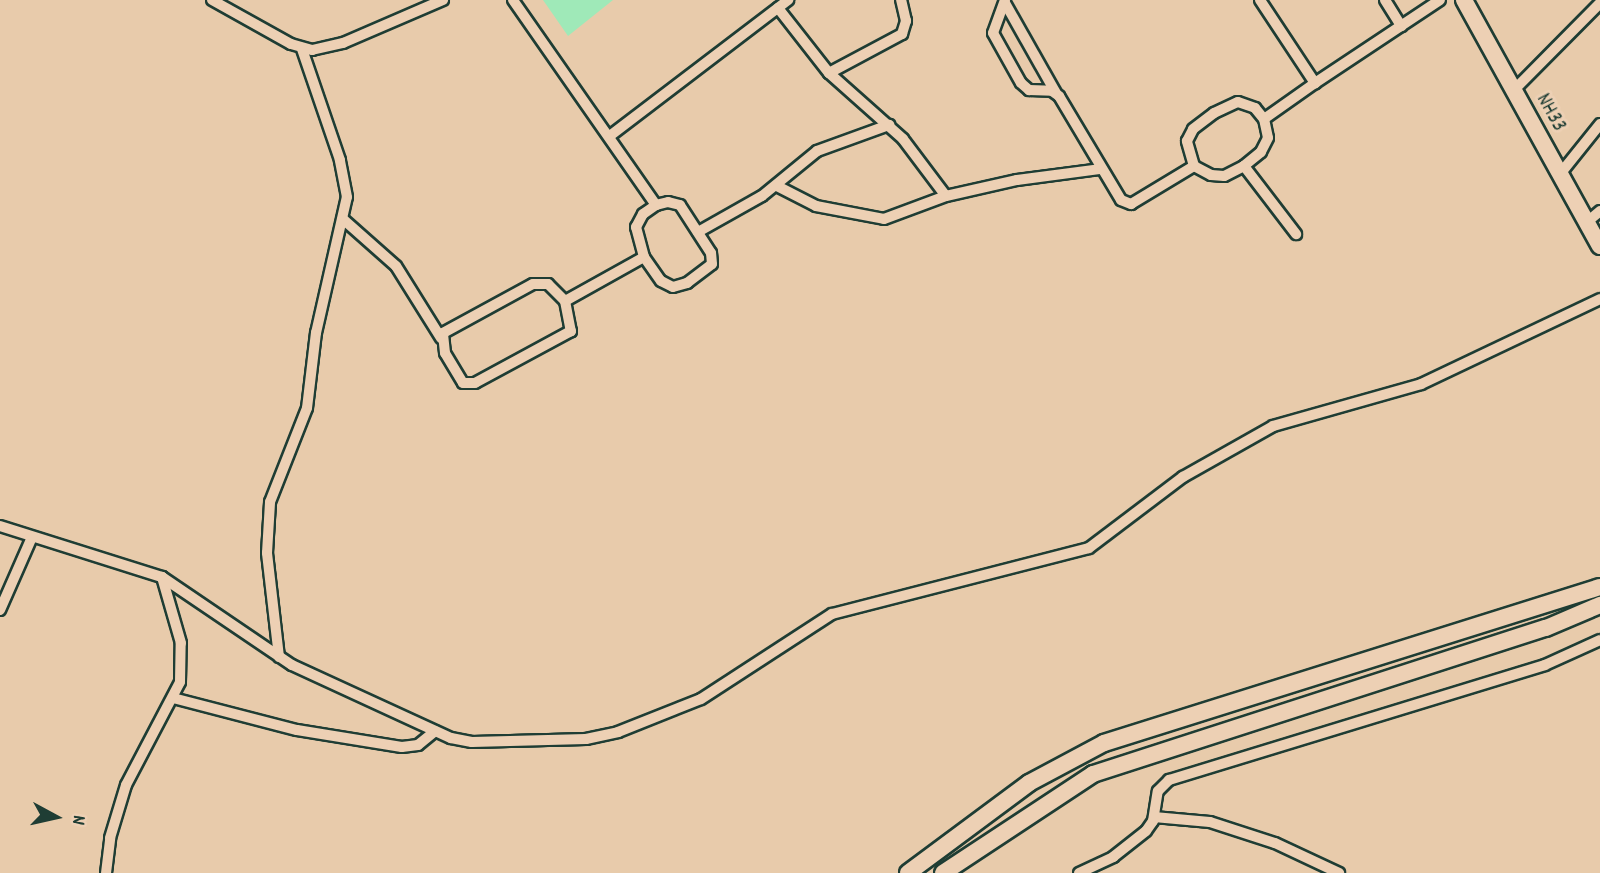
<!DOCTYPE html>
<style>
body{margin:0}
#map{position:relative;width:1600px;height:873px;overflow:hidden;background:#e8cbab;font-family:Dekko,sans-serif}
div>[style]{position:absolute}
.green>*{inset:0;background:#9fe9b8}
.roads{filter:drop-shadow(2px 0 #1f3d34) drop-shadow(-2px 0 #1f3d34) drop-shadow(0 2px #1f3d34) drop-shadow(0 -2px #1f3d34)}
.street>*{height:10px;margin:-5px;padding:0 5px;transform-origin:5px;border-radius:5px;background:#edd0b4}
.secondary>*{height:16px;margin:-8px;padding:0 8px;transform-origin:8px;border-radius:8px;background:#edd0b4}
span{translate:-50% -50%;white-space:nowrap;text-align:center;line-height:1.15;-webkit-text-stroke:6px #edd0b4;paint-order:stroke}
.street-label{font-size:21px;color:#1f3d34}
.north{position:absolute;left:21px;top:782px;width:70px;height:70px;-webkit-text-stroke:5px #edd0b4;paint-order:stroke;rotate:98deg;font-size:19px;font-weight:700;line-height:28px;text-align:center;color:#1f3d34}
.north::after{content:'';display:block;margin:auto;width:24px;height:32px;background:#1f3d34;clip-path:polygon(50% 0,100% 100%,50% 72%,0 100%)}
</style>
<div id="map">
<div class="green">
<div style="clip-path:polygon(543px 0,613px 0,568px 36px)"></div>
</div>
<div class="roads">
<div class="street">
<div style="left:212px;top:0;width:90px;rotate:29.1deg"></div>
<div style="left:291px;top:44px;width:22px;rotate:16deg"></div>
<div style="left:312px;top:50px;width:32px;rotate:-13deg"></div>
<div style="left:343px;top:43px;width:109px;rotate:-23.3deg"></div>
<div style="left:513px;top:0;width:250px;rotate:55.1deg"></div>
<div style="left:656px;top:205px;width:16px;rotate:145deg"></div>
<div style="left:643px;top:214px;width:15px;rotate:118deg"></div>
<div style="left:636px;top:227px;width:31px;rotate:75deg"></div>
<div style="left:644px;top:257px;width:90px;rotate:150.9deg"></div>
<div style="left:1005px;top:0;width:35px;rotate:110deg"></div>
<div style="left:993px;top:33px;width:57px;rotate:60.8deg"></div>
<div style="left:1021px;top:83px;width:11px;rotate:41deg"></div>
<div style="left:1029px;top:90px;width:23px;rotate:2deg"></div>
<div style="left:1052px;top:91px;width:9px;rotate:36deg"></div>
<div style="left:1059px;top:96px;width:121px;rotate:59.2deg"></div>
<div style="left:1121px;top:200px;width:11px;rotate:22deg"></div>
<div style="left:1131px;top:204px;width:74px;rotate:-31.1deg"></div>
<div style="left:1260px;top:0;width:100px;rotate:56.5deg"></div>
<div style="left:1315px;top:83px;width:62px;rotate:144.8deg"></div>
<div style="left:1385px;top:0;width:31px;rotate:58deg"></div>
<div style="left:1005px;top:3px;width:103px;rotate:60.5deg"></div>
<div style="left:778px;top:8px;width:83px;rotate:51.9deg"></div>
<div style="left:829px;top:73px;width:99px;rotate:41.7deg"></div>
<div style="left:903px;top:139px;width:71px;rotate:53deg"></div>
<div style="left:829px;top:73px;width:83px;rotate:-28.1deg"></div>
<div style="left:902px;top:34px;width:14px;rotate:-73deg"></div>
<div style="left:906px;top:21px;width:22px;rotate:-103deg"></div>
<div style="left:1315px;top:83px;width:150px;rotate:-33.6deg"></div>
<div style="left:1513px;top:91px;width:124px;rotate:-45.3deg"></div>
<div style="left:1238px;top:102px;width:18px;rotate:19deg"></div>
<div style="left:1255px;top:108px;width:14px;rotate:51deg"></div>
<div style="left:1264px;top:119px;width:19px;rotate:78deg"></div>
<div style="left:1268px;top:138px;width:16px;rotate:117deg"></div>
<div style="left:1261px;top:152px;width:22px;rotate:141deg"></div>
<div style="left:1244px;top:166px;width:22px;rotate:153deg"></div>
<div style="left:1224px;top:176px;width:13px;rotate:-176deg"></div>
<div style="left:1211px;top:175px;width:19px;rotate:-152deg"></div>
<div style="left:1194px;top:166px;width:26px;rotate:-106deg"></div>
<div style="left:1187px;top:141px;width:13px;rotate:-63deg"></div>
<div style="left:1193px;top:129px;width:26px;rotate:-37deg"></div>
<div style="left:1214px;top:113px;width:26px;rotate:-25deg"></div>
<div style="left:611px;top:135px;width:223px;rotate:-37.3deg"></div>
<div style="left:1244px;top:166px;width:86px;rotate:52.6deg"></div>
<div style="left:1560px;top:174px;width:64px;rotate:-51.3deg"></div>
<div style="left:777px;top:186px;width:44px;rotate:27.1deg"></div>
<div style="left:816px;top:206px;width:69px;rotate:10.8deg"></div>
<div style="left:884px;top:219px;width:66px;rotate:-20.4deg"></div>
<div style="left:946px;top:196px;width:73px;rotate:-12.7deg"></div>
<div style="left:1017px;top:180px;width:85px;rotate:-7.5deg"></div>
<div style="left:344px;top:220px;width:69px;rotate:41.5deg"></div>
<div style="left:396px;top:266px;width:85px;rotate:58deg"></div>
<div style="left:1587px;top:222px;width:17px;rotate:-40deg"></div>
<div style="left:698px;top:232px;width:73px;rotate:-29.4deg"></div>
<div style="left:762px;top:196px;width:71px;rotate:-39.3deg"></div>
<div style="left:817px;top:151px;width:77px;rotate:-19.9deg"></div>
<div style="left:644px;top:257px;width:29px;rotate:55deg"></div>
<div style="left:661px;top:281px;width:13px;rotate:27deg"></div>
<div style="left:673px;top:287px;width:15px;rotate:-16deg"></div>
<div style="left:687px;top:283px;width:31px;rotate:-37deg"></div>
<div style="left:712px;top:264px;width:11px;rotate:-95deg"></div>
<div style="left:711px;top:253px;width:57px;rotate:-122.9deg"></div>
<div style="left:680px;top:205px;width:12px;rotate:-166deg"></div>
<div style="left:668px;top:202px;width:12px;rotate:166deg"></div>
<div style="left:533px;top:284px;width:15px"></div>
<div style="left:548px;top:284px;width:24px;rotate:45deg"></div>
<div style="left:565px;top:301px;width:31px;rotate:79deg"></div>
<div style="left:571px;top:331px;width:109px;rotate:151.6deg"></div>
<div style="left:475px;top:383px;width:12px;rotate:180deg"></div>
<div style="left:463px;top:383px;width:35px;rotate:-121deg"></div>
<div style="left:445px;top:353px;width:20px;rotate:-96deg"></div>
<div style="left:443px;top:333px;width:102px;rotate:-28.6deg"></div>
<div style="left:0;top:526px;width:170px;rotate:17.5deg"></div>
<div style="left:162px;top:577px;width:157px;rotate:34.1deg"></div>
<div style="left:292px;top:665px;width:175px;rotate:24.7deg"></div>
<div style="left:451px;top:738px;width:21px;rotate:11deg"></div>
<div style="left:472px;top:742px;width:114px;rotate:-1.5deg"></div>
<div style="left:586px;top:739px;width:33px;rotate:-12deg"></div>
<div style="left:618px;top:732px;width:89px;rotate:-21.7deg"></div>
<div style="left:701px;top:699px;width:156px;rotate:-33deg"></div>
<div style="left:832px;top:614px;width:265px;rotate:-14.4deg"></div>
<div style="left:1089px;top:548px;width:118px;rotate:-37.1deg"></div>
<div style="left:1183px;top:477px;width:103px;rotate:-29.5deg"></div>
<div style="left:1273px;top:426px;width:154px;rotate:-15.8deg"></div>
<div style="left:1421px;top:384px;width:198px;rotate:-25.4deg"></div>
<div style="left:0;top:610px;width:80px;rotate:-66.3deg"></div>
<div style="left:279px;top:657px;width:105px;rotate:-96.6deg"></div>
<div style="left:267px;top:553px;width:51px;rotate:-86.6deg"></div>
<div style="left:270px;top:502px;width:101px;rotate:-68.5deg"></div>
<div style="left:307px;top:408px;width:76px;rotate:-83.2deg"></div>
<div style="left:316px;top:333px;width:139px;rotate:-77.2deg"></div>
<div style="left:347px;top:197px;width:38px;rotate:-101deg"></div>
<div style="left:340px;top:160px;width:117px;rotate:-108.9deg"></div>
<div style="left:173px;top:698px;width:128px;rotate:14.5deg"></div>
<div style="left:297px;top:730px;width:106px;rotate:9.2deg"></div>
<div style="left:402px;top:747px;width:16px;rotate:-7deg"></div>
<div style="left:418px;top:745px;width:22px;rotate:-39deg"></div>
<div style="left:1154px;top:817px;width:56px;rotate:5.1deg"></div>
<div style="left:1210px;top:822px;width:68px;rotate:17.9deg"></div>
<div style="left:1275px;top:843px;width:71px;rotate:25.1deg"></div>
<div style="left:106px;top:873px;width:35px;rotate:-83deg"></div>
<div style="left:110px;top:838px;width:55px;rotate:-73.2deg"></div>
<div style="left:126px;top:785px;width:116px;rotate:-62.3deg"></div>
<div style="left:180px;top:682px;width:39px;rotate:-89deg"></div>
<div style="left:181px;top:643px;width:69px;rotate:-106.1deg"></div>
<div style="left:1079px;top:873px;width:38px;rotate:-25deg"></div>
<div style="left:1113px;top:857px;width:42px;rotate:-38.2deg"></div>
<div style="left:1146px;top:831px;width:12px;rotate:-55deg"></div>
<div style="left:1153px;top:821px;width:30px;rotate:-81deg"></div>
<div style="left:1158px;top:791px;width:16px;rotate:-45deg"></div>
<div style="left:1169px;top:780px;width:393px;rotate:-17deg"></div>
<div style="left:1545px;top:665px;width:60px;rotate:-24.4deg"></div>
</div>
<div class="secondary">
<div style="left:1464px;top:0;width:281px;rotate:61.1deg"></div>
<div style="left:908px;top:873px;width:151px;rotate:-36.6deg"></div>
<div style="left:1029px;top:783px;width:85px;rotate:-28.1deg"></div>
<div style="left:1104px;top:743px;width:520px;rotate:-17.46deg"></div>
<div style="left:943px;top:873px;width:180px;rotate:-33.4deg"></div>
<div style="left:1093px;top:774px;width:476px;rotate:-17.9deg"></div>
<div style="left:1546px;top:628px;width:59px;rotate:-23.1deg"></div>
</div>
</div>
<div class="street-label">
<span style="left:1550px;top:113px;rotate:61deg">NH33</span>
</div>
<div class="north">N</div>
</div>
